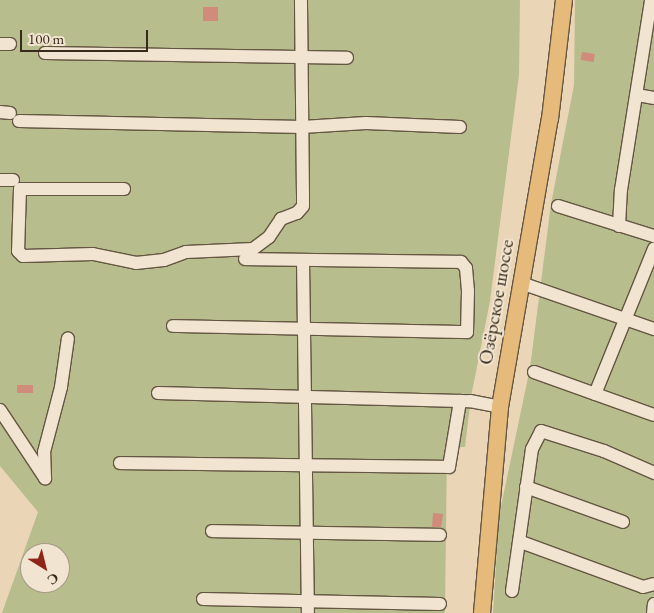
<!DOCTYPE html>
<meta charset="utf-8">
<style>
body{margin:0}
#map{position:relative;width:654px;height:613px;overflow:hidden;background:#ead5b6;font-family:"EB Garamond",serif}
div>[style]{position:absolute}
.green>*{inset:0;background:#b8bd8d}
.building>*{inset:0;background:#d08b7b;transform-origin:0 0}
.roads{filter:drop-shadow(1px 0 #645642) drop-shadow(-1px 0 #645642) drop-shadow(0 1px #645642) drop-shadow(0 -1px #645642)}
.minor>*{height:12px;margin:-6px;padding:0 6px;transform-origin:6px;border-radius:6px;background:#f1e4d0}
.major>*{height:16px;margin:-8px;padding:0 8px;transform-origin:8px;border-radius:8px;background:#e5ba7b}
span{translate:-50% -50%;white-space:nowrap;text-align:center;line-height:1.15;-webkit-text-stroke:4px #f1e4d0;paint-order:stroke}
.street-label{font-size:20px;color:#372b1b}
.north{position:absolute;left:20px;top:543px;width:50px;height:50px;box-sizing:border-box;background:#f1e4d0;border:1px solid #a79a88;border-radius:50%;rotate:144deg;font-size:14px;font-weight:700;line-height:20px;text-align:center;color:#372b1b}
.north::after{content:'';display:block;margin:auto;width:18px;height:22px;background:#8f2418;clip-path:polygon(50% 0,100% 100%,50% 72%,0 100%)}
.scale{position:absolute;left:20px;top:30px;width:128px;height:22px;box-sizing:border-box;border:2px solid #372b1b;border-top:0;padding-left:6px;font-size:15px;line-height:18px;white-space:nowrap;color:#372b1b;-webkit-text-stroke:4px #f1e4d0;paint-order:stroke}
</style>
<div id="map">
<div class="green">
<div style="clip-path:polygon(evenodd,0 0,520px 0,519px 75px,490px 301px,471px 397px,465px 447px,447px 447px,445px 613px,2px 613px,38px 512px,0 466px,0 0,30px 553px,60px 553px,60px 583px,30px 583px,30px 553px)"></div>
<div style="clip-path:polygon(575px 0,654px 0,654px 613px,493px 613px,499px 516px,530px 368px,551px 204px,574px 85px)"></div>
</div>
<div class="building">
<div style="left:218px;top:7px;width:14px;height:15px;rotate:90deg"></div>
<div style="left:582px;top:52px;width:13px;height:8px;rotate:9deg"></div>
<div style="left:33px;top:385px;width:8px;height:16px;rotate:90deg"></div>
<div style="clip-path:polygon(433px 513px,443px 514px,441px 527px,432px 527px)"></div>
</div>
<div class="roads">
<div class="minor">
<div style="left:0;top:44px;width:10px"></div>
<div style="left:45px;top:53px;width:302px;rotate:0.9deg"></div>
<div style="left:637px;top:95px;width:17px;rotate:10deg"></div>
<div style="left:0;top:112px;width:10px;rotate:6deg"></div>
<div style="left:19px;top:121px;width:283px;rotate:1.2deg"></div>
<div style="left:302px;top:127px;width:64px;rotate:-3.6deg"></div>
<div style="left:366px;top:123px;width:94px;rotate:2.4deg"></div>
<div style="left:0;top:180px;width:13px"></div>
<div style="left:124px;top:189px;width:104px;rotate:180deg"></div>
<div style="left:20px;top:189px;width:62px;rotate:91.8deg"></div>
<div style="left:18px;top:251px;width:7px;rotate:45deg"></div>
<div style="left:23px;top:256px;width:70px;rotate:-1.6deg"></div>
<div style="left:93px;top:254px;width:44px;rotate:11.8deg"></div>
<div style="left:136px;top:263px;width:28px;rotate:-6deg"></div>
<div style="left:164px;top:260px;width:23px;rotate:-20deg"></div>
<div style="left:186px;top:252px;width:67px;rotate:-2.6deg"></div>
<div style="left:253px;top:249px;width:20px;rotate:-37deg"></div>
<div style="left:269px;top:237px;width:22px;rotate:-56deg"></div>
<div style="left:281px;top:219px;width:17px;rotate:-21deg"></div>
<div style="left:297px;top:213px;width:9px;rotate:-49deg"></div>
<div style="left:303px;top:206px;width:11px;rotate:-90deg"></div>
<div style="left:303px;top:195px;width:195px;rotate:-90.6deg"></div>
<div style="left:558px;top:206px;width:101px;rotate:17.4deg"></div>
<div style="left:619px;top:226px;width:36px;rotate:-87deg"></div>
<div style="left:621px;top:190px;width:192px;rotate:-81deg"></div>
<div style="left:303px;top:260px;width:353px;rotate:89.2deg"></div>
<div style="left:521px;top:283px;width:141px;rotate:19.1deg"></div>
<div style="left:173px;top:326px;width:294px;rotate:1.2deg"></div>
<div style="left:467px;top:332px;width:41px;rotate:-88.6deg"></div>
<div style="left:468px;top:291px;width:23px;rotate:-95deg"></div>
<div style="left:466px;top:268px;width:8px;rotate:-130deg"></div>
<div style="left:461px;top:262px;width:216px;rotate:-179.2deg"></div>
<div style="left:534px;top:372px;width:127px;rotate:19.7deg"></div>
<div style="left:158px;top:393px;width:312px;rotate:1.5deg"></div>
<div style="left:470px;top:401px;width:31px;rotate:11deg"></div>
<div style="left:595px;top:394px;width:157px;rotate:-67.9deg"></div>
<div style="left:0;top:410px;width:82px;rotate:56.5deg"></div>
<div style="left:45px;top:478px;width:26px;rotate:-92deg"></div>
<div style="left:44px;top:452px;width:67px;rotate:-75.3deg"></div>
<div style="left:61px;top:387px;width:49px;rotate:-81.9deg"></div>
<div style="left:120px;top:463px;width:329px;rotate:0.7deg"></div>
<div style="left:449px;top:467px;width:67px;rotate:-80.5deg"></div>
<div style="left:526px;top:487px;width:103px;rotate:19.8deg"></div>
<div style="left:212px;top:531px;width:228px;rotate:1deg"></div>
<div style="left:521px;top:542px;width:130px;rotate:20.2deg"></div>
<div style="left:643px;top:587px;width:11px;rotate:-15deg"></div>
<div style="left:512px;top:591px;width:143px;rotate:-82deg"></div>
<div style="left:532px;top:449px;width:20px;rotate:-63deg"></div>
<div style="left:541px;top:431px;width:66px;rotate:17.6deg"></div>
<div style="left:604px;top:451px;width:55px;rotate:23.7deg"></div>
<div style="left:203px;top:599px;width:237px;rotate:1.2deg"></div>
<div style="left:653px;top:613px;width:9px;rotate:-84deg"></div>
</div>
<div class="major">
<div style="left:482px;top:613px;width:207px;rotate:-85deg"></div>
<div style="left:500px;top:407px;width:292px;rotate:-80.2deg"></div>
<div style="left:550px;top:119px;width:120px;rotate:-83.3deg"></div>
</div>
</div>
<div class="street-label">
<span style="left:496px;top:302px;rotate:-80deg">Озёрское шоссе</span>
</div>
<div class="north">С</div>
<div class="scale">100 m</div>
</div>
